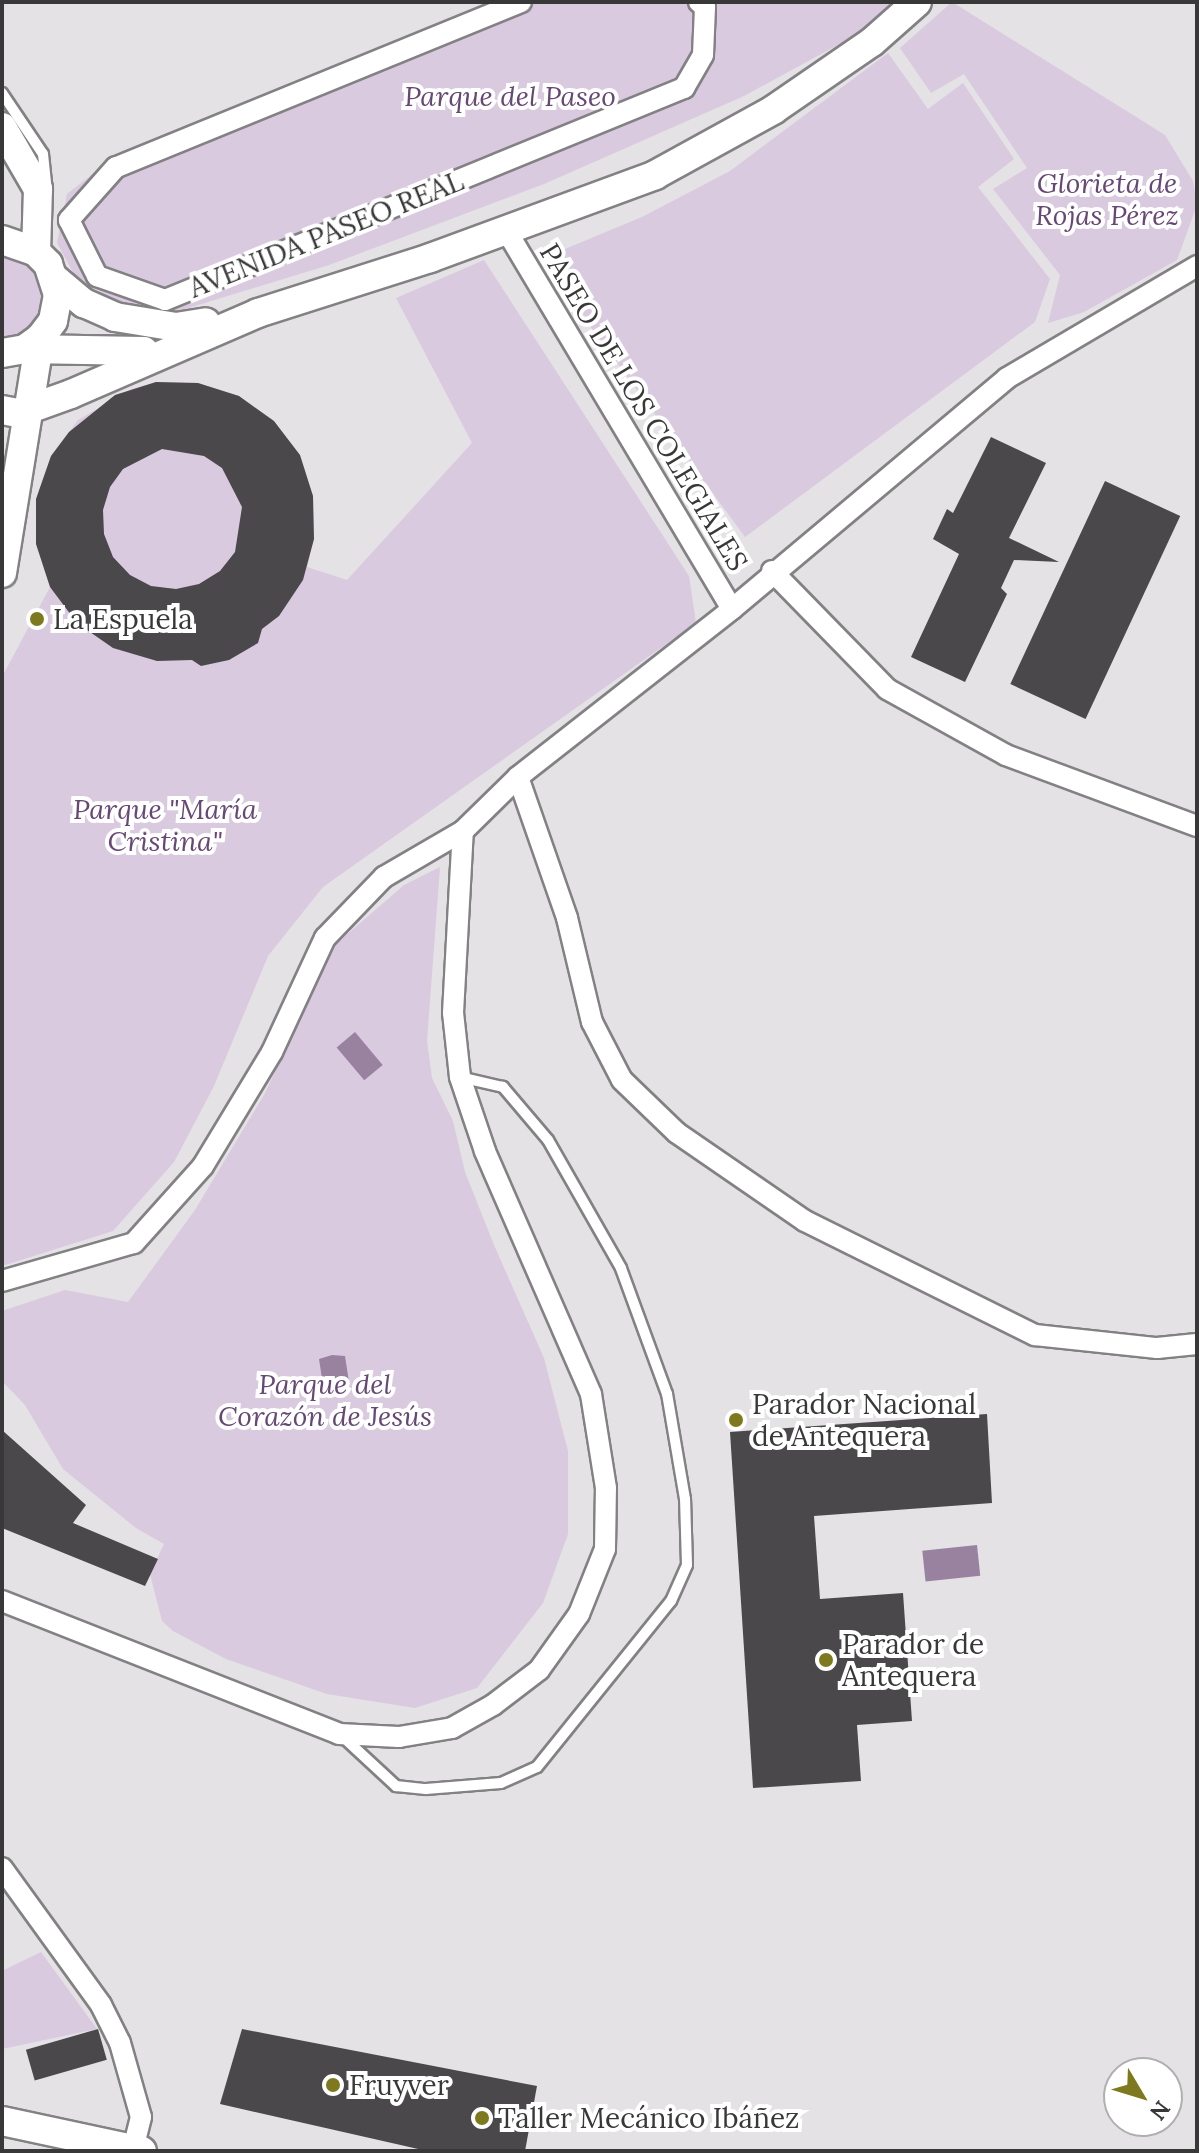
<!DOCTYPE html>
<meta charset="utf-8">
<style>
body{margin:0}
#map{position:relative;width:1199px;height:2153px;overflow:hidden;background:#e4e2e5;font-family:Lora,serif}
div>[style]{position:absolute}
.green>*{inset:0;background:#d9cadf}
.water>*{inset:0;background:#9882a0;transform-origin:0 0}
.building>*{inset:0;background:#4a484b;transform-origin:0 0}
.roads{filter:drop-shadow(2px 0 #838184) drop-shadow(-2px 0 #838184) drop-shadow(0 2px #838184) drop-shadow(0 -2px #838184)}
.lane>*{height:10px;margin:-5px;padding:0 5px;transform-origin:5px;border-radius:5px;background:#fff}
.street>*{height:20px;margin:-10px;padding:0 10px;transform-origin:10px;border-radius:10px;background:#fff}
.secondary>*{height:28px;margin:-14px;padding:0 14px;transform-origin:14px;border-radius:14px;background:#fff}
.dots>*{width:22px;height:22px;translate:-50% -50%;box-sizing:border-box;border:4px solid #fff;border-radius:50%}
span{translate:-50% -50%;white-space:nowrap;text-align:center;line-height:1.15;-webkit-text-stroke:8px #fff;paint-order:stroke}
.park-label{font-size:28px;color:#674774;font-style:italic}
.street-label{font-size:28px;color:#393839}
.poi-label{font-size:28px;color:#393839}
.left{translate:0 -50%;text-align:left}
.frame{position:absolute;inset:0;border:4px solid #393839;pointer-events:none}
.north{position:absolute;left:1103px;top:2057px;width:80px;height:80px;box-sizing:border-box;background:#fff;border:2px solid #b0afb0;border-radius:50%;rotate:128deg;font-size:22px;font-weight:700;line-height:32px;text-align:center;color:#393839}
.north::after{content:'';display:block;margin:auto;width:28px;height:36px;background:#7e791f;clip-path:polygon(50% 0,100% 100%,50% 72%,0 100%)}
</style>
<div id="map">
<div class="green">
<div style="clip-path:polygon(494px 2px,893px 2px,856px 35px,744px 96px,544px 184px,329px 265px,172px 313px,120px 304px,75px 276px,57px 243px,67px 194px,122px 151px)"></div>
<div style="clip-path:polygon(952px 2px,1165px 135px,1193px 181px,1197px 205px,1177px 260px,1084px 312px,1048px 323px,1060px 275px,993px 189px,1027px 168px,964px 74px,931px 93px,900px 48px)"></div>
<div style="clip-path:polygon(888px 53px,928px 109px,963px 83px,1014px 159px,978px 187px,1050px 279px,1035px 322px,745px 537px,541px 259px,642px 217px,730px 171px)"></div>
<div style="clip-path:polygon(2px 250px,34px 262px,48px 289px,36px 330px,2px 344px)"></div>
<div style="clip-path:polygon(484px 260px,689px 576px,696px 623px,323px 887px,268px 956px,214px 1086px,174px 1162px,113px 1231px,2px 1266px,2px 677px,50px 587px,36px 544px,36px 499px,51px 456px,78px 420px,131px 389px,156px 382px,198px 383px,239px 396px,300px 455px,313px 496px,314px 539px,307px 567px,347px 580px,472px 443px,396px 298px)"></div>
<div style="clip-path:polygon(440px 867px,427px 1041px,432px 1078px,453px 1121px,465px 1172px,494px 1245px,544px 1358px,568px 1451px,568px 1534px,543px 1603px,477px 1688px,415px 1708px,327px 1694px,226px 1659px,173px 1631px,162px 1621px,150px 1574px,164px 1544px,136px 1528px,63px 1469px,25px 1405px,2px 1381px,2px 1311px,65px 1290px,128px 1302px,195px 1210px,264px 1095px,336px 944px,404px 885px)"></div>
<div style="clip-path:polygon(41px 1952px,97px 2029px,2px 2049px,2px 1971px)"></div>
</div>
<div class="water">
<div style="left:355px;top:1032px;width:43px;height:24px;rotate:50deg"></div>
<div style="clip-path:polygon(332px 1355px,345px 1356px,349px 1382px,323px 1385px,319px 1359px)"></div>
<div style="left:977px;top:1545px;width:31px;height:55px;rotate:84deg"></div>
</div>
<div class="building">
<div style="clip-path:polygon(evenodd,156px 382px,198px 383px,239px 396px,274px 421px,300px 455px,313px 496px,314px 539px,303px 580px,279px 616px,262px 629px,258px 643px,229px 660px,201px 666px,192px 660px,157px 661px,113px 648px,77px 623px,50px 587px,36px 544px,36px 499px,51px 456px,69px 432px,115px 395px,156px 382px,162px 449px,204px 456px,222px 468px,242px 507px,235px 552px,220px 571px,199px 584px,176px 589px,151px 586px,130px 575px,113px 557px,104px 534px,103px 510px,110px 487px,123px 469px,162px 449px)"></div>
<div style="clip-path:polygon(991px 437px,1046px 463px,1009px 538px,1059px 562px,1014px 560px,1001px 588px,1007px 594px,965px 682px,911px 657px,959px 554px,933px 539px,947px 509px,953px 513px)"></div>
<div style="left:1105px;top:481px;width:83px;height:224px;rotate:25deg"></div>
<div style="clip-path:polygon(987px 1414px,992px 1503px,814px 1516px,820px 1599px,903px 1593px,912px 1721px,857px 1725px,861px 1781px,753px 1788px,730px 1432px)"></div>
<div style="clip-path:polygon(2px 1430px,86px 1505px,73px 1523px,158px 1559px,145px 1586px,2px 1528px)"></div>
<div style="left:98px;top:2029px;width:32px;height:75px;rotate:74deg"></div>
<div style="clip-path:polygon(242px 2029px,537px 2086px,525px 2151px,427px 2151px,220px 2104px)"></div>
</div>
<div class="roads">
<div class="lane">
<div style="left:2px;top:93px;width:73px;rotate:56.1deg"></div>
<div style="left:43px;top:154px;width:37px;rotate:84deg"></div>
<div style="left:342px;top:1736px;width:74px;rotate:42.8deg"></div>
<div style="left:396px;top:1786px;width:30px;rotate:6deg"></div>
<div style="left:426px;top:1789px;width:75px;rotate:-4.6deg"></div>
<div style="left:501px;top:1783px;width:39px;rotate:-24deg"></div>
<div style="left:537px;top:1767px;width:213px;rotate:-51.1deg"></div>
<div style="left:671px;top:1601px;width:39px;rotate:-66deg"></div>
<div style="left:687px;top:1565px;width:66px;rotate:-91.7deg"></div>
<div style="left:685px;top:1499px;width:107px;rotate:-99.7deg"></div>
<div style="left:667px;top:1394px;width:134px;rotate:-110.1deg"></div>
<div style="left:621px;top:1268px;width:147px;rotate:-119.7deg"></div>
<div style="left:548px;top:1140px;width:70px;rotate:-130.3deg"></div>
<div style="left:503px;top:1087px;width:44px;rotate:-166.9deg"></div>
</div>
<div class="street">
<div style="left:521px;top:2px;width:437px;rotate:157.8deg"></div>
<div style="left:116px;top:167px;width:71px;rotate:131.6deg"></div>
<div style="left:69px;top:220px;width:63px;rotate:63.4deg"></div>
<div style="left:97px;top:276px;width:72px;rotate:19.4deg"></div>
<div style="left:165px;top:300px;width:561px;rotate:-22.22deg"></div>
<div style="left:684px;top:88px;width:38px;rotate:-60deg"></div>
<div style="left:703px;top:55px;width:48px;rotate:-87.6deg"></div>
<div style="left:705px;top:7px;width:8px;rotate:-140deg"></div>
<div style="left:506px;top:230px;width:441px;rotate:59.2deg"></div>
<div style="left:732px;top:609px;width:359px;rotate:-40deg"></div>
<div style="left:1007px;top:378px;width:221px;rotate:-30.5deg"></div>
<div style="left:772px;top:571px;width:165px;rotate:45.7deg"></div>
<div style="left:887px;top:689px;width:136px;rotate:29deg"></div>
<div style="left:1006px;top:755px;width:204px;rotate:20.4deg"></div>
<div style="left:518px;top:777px;width:149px;rotate:70.8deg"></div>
<div style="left:567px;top:918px;width:107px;rotate:76.5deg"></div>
<div style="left:592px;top:1022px;width:65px;rotate:62.7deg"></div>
<div style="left:622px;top:1080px;width:76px;rotate:43.9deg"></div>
<div style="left:677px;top:1133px;width:155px;rotate:34.5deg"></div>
<div style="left:805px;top:1221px;width:257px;rotate:26.4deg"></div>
<div style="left:1035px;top:1335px;width:123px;rotate:6.1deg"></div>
<div style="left:1157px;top:1348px;width:40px;rotate:-5.7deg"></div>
<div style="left:2px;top:1281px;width:137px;rotate:-16.1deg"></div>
<div style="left:134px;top:1243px;width:103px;rotate:-48.1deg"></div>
<div style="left:203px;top:1166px;width:133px;rotate:-58.8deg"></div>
<div style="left:272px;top:1052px;width:126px;rotate:-65.1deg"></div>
<div style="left:325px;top:938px;width:85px;rotate:-46deg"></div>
<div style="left:384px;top:877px;width:91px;rotate:-30.2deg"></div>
<div style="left:463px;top:831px;width:77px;rotate:-44.5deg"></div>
<div style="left:518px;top:777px;width:272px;rotate:-38.1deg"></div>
<div style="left:2px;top:1601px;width:362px;rotate:21.5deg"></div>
<div style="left:339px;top:1734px;width:60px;rotate:2.9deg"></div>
<div style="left:399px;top:1737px;width:54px;rotate:-9.6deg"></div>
<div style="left:452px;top:1728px;width:47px;rotate:-29.3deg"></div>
<div style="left:493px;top:1705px;width:58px;rotate:-37.3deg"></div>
<div style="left:539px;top:1670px;width:69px;rotate:-54.5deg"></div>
<div style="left:579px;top:1614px;width:70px;rotate:-68.2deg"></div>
<div style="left:605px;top:1549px;width:61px;rotate:-89.1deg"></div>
<div style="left:606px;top:1488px;width:95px;rotate:-99.1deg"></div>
<div style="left:591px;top:1394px;width:265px;rotate:-113.6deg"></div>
<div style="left:485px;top:1151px;width:78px;rotate:-108.7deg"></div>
<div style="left:460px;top:1077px;width:64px;rotate:-96.2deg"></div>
<div style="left:453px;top:1013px;width:182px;rotate:-86.9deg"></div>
<div style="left:2px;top:1868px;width:169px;rotate:54.1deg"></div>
<div style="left:101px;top:2005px;width:42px;rotate:63.4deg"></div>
<div style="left:120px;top:2043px;width:77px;rotate:74.2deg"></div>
<div style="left:141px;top:2117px;width:33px;rotate:104deg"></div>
</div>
<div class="secondary">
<div style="left:2px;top:127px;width:72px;rotate:59.9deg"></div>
<div style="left:38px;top:189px;width:63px;rotate:91.8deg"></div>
<div style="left:2px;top:240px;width:36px;rotate:19deg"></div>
<div style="left:36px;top:252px;width:17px;rotate:45deg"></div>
<div style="left:48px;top:264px;width:33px;rotate:72deg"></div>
<div style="left:58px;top:295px;width:26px;rotate:101deg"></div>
<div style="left:53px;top:321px;width:21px;rotate:127deg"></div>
<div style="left:40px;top:338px;width:19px;rotate:144deg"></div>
<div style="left:25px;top:349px;width:23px;rotate:170deg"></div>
<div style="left:55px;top:279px;width:38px;rotate:40deg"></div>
<div style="left:84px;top:303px;width:34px;rotate:24deg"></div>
<div style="left:115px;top:317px;width:62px;rotate:9.3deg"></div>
<div style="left:176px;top:327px;width:30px;rotate:-9deg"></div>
<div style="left:25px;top:349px;width:119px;rotate:1deg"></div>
<div style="left:2px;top:410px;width:16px;rotate:11deg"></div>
<div style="left:18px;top:413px;width:56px;rotate:-19.7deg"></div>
<div style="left:71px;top:394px;width:204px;rotate:-23.4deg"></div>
<div style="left:258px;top:313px;width:181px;rotate:-17.7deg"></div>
<div style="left:430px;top:258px;width:240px;rotate:-20.2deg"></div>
<div style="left:655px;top:175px;width:135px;rotate:-28.8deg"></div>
<div style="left:773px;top:110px;width:120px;rotate:-34.5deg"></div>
<div style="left:872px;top:42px;width:60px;rotate:-41.6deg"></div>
<div style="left:2px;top:573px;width:238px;rotate:-80.8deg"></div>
<div style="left:2px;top:2121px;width:143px;rotate:12.1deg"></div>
</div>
</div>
<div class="dots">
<div style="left:37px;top:619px;background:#7e791f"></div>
<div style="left:736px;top:1420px;background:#7e791f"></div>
<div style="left:826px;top:1660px;background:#7e791f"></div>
<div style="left:333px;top:2085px;background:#7e791f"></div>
<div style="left:482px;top:2118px;background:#7e791f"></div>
</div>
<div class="park-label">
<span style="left:510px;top:96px">Parque del Paseo</span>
<span style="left:1107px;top:199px">Glorieta de<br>Rojas Pérez</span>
<span style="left:165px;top:825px">Parque "María<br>Cristina"</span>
<span style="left:325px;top:1400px">Parque del<br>Corazón de Jesús</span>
</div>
<div class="street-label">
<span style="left:326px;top:234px;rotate:-22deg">AVENIDA PASEO REAL</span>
<span style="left:644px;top:407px;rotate:59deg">PASEO DE LOS COLEGIALES</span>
</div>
<div class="poi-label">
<span class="left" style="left:53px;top:619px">La Espuela</span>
<span class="left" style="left:752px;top:1420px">Parador Nacional<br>de Antequera</span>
<span class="left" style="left:842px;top:1660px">Parador de<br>Antequera</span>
<span class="left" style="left:349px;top:2085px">Fruyver</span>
<span class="left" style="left:498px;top:2118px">Taller Mecánico Ibáñez</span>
</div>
<div class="frame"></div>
<div class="north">N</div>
</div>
